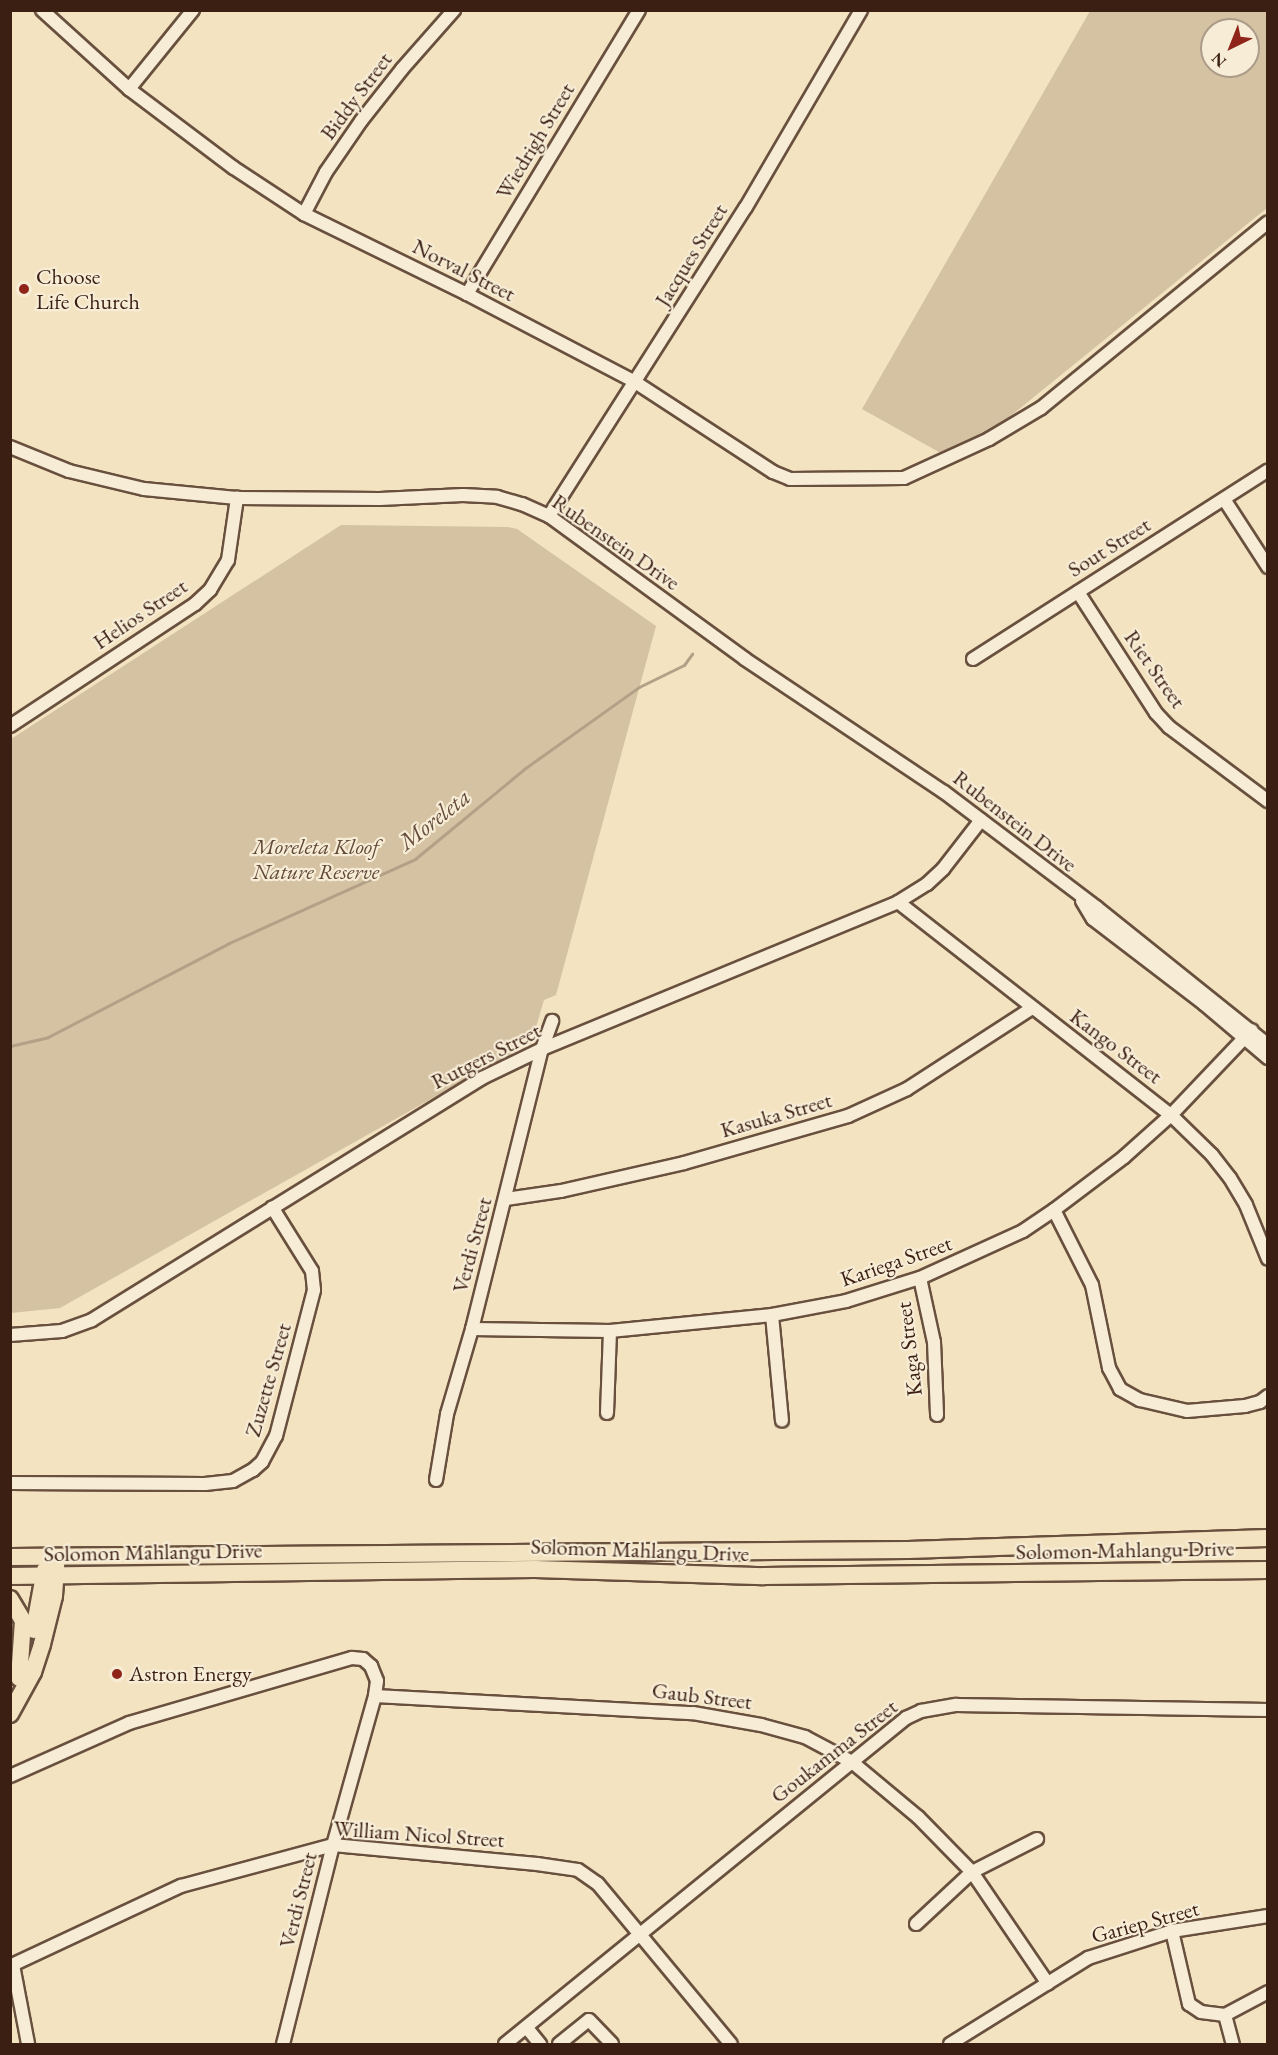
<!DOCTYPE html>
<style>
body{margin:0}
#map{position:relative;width:1278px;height:2055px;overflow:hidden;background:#f3e3c1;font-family:"EB Garamond",serif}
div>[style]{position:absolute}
.green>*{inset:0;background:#d4c2a3}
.stream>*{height:3px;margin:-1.5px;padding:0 1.5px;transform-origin:1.5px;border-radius:1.5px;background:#b4a086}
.roads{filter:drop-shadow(2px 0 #69503e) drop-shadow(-2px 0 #69503e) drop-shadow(0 2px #69503e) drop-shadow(0 -2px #69503e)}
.minor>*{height:12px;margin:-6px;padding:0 6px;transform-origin:6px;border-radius:6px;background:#f7edd7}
.major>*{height:16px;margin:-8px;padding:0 8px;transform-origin:8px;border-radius:8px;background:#f3e3c1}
.dots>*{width:16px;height:16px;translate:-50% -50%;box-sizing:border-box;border:3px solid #f7edd7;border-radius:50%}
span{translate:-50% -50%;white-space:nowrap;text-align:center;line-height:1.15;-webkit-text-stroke:4.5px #f7edd7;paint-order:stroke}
.street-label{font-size:22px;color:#3b1f13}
.poi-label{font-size:22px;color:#3b1f13}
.left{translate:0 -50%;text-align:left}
.park-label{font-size:22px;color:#614837;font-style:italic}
.water-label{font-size:24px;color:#654c3b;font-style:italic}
.frame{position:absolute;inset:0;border:12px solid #3b1f13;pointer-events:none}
.north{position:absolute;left:1200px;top:18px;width:60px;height:60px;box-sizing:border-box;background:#f7edd7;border:2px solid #ac9b89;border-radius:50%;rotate:223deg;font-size:16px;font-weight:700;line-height:24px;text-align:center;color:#3b1f13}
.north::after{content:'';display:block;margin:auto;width:21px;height:27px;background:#8f2418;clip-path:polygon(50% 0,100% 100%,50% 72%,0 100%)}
</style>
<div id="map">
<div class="green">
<div style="clip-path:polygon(evenodd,1090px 11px,1267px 11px,1267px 208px,955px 461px,862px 409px,1090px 11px,1212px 30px,1248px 30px,1248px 66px,1212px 66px,1212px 30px)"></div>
<div style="clip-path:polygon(341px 525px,508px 527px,517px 529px,656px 626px,556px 995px,544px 1000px,536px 1027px,518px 1050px,60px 1308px,11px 1313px,11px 739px)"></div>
</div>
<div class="stream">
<div style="left:10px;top:1046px;width:39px;rotate:-13deg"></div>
<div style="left:48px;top:1037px;width:204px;rotate:-27.4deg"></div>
<div style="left:229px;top:943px;width:204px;rotate:-24.3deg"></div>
<div style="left:415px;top:859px;width:141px;rotate:-39.5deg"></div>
<div style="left:524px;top:769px;width:141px;rotate:-35.5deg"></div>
<div style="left:639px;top:687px;width:50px;rotate:-26.1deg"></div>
<div style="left:684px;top:665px;width:14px;rotate:-54deg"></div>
</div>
<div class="roads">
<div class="minor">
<div style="left:42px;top:10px;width:118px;rotate:42.2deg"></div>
<div style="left:129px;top:89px;width:131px;rotate:37deg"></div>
<div style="left:234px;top:168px;width:84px;rotate:33.3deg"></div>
<div style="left:304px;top:214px;width:182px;rotate:26.1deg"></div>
<div style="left:467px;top:294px;width:190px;rotate:27.6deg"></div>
<div style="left:635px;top:382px;width:165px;rotate:33.1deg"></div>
<div style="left:773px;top:472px;width:18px;rotate:22deg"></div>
<div style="left:790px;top:479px;width:114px;rotate:-0.5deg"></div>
<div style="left:904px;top:478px;width:94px;rotate:-24.6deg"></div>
<div style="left:989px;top:439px;width:61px;rotate:-30.8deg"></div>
<div style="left:1041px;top:408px;width:293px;rotate:-39.3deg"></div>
<div style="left:129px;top:89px;width:102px;rotate:-51deg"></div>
<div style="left:304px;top:214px;width:47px;rotate:-62.4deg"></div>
<div style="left:326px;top:172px;width:62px;rotate:-55.5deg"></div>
<div style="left:361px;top:121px;width:66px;rotate:-51.7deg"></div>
<div style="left:402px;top:69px;width:79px;rotate:-48.6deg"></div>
<div style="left:467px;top:294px;width:332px;rotate:-58.8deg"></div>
<div style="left:10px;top:447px;width:64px;rotate:22.1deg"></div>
<div style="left:69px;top:471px;width:77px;rotate:13.5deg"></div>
<div style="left:144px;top:489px;width:93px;rotate:5.5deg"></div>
<div style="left:237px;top:498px;width:143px;rotate:0.4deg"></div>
<div style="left:380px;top:499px;width:83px;rotate:-2.8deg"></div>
<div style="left:463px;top:495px;width:34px;rotate:3deg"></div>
<div style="left:497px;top:497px;width:26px;rotate:16deg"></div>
<div style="left:522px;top:504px;width:30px;rotate:24deg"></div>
<div style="left:549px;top:516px;width:243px;rotate:36.1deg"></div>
<div style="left:745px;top:659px;width:239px;rotate:33.8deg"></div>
<div style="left:944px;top:792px;width:191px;rotate:37.1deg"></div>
<div style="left:1096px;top:907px;width:221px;rotate:38.7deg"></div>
<div style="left:1224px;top:499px;width:81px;rotate:57.1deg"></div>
<div style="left:549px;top:516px;width:366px;rotate:-57.5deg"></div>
<div style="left:746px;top:207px;width:228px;rotate:-59.7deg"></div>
<div style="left:1078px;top:592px;width:144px;rotate:57.2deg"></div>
<div style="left:1156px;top:713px;width:19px;rotate:47deg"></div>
<div style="left:1169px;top:727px;width:124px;rotate:36.8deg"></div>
<div style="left:973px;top:659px;width:350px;rotate:-32.6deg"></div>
<div style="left:10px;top:726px;width:222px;rotate:-33.4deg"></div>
<div style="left:195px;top:604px;width:21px;rotate:-43deg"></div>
<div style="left:210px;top:590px;width:35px;rotate:-59deg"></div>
<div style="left:228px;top:560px;width:63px;rotate:-81.7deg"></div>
<div style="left:1082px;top:901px;width:21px;rotate:59deg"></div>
<div style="left:1093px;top:919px;width:140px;rotate:37.4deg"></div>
<div style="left:1204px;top:1004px;width:84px;rotate:40.2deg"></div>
<div style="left:898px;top:902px;width:346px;rotate:38deg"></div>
<div style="left:1171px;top:1115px;width:57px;rotate:44.3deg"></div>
<div style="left:1212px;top:1155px;width:29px;rotate:52deg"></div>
<div style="left:1230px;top:1178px;width:31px;rotate:59deg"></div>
<div style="left:1246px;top:1205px;width:58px;rotate:67.8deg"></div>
<div style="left:506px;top:1199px;width:56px;rotate:-8.3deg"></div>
<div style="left:561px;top:1191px;width:126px;rotate:-12.8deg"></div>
<div style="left:684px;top:1163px;width:171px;rotate:-16deg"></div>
<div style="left:848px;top:1116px;width:65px;rotate:-24.6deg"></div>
<div style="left:907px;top:1089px;width:149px;rotate:-32.9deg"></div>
<div style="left:1054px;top:1210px;width:84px;rotate:63.1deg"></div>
<div style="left:1092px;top:1285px;width:85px;rotate:78.4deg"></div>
<div style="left:1109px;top:1368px;width:24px;rotate:62deg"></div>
<div style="left:1120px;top:1389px;width:23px;rotate:29deg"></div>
<div style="left:1140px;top:1400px;width:48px;rotate:13.2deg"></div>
<div style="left:1187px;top:1411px;width:58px;rotate:-4.9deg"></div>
<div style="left:1245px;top:1406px;width:16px;rotate:-15deg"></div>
<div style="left:1260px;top:1402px;width:10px;rotate:-37deg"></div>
<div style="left:920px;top:1278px;width:66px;rotate:77.7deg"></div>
<div style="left:934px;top:1342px;width:73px;rotate:87.6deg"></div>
<div style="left:772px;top:1315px;width:106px;rotate:84.6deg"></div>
<div style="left:472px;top:1329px;width:138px;rotate:0.8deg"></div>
<div style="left:610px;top:1331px;width:163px;rotate:-5.6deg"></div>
<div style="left:772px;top:1315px;width:75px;rotate:-10.7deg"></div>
<div style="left:846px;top:1301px;width:77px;rotate:-17.3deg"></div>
<div style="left:920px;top:1278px;width:113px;rotate:-24.5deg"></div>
<div style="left:1023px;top:1231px;width:37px;rotate:-34deg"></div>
<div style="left:1054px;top:1210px;width:88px;rotate:-37.1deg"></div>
<div style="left:1124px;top:1157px;width:63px;rotate:-41.8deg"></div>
<div style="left:1171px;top:1115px;width:117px;rotate:-46.4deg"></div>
<div style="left:10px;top:1335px;width:52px;rotate:-4.4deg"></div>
<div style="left:62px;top:1331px;width:32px;rotate:-20deg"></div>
<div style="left:92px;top:1320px;width:459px;rotate:-31.8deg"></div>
<div style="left:482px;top:1078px;width:67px;rotate:-25.8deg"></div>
<div style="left:542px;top:1049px;width:385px;rotate:-22.4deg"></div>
<div style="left:898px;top:902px;width:34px;rotate:-32deg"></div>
<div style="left:927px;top:884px;width:22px;rotate:-43deg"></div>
<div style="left:943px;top:869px;width:62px;rotate:-52.2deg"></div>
<div style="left:607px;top:1413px;width:82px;rotate:-87.9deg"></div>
<div style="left:436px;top:1480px;width:67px;rotate:-80.5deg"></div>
<div style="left:447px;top:1414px;width:89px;rotate:-73.6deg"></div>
<div style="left:472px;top:1329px;width:289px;rotate:-76deg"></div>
<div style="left:542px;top:1049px;width:30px;rotate:-70deg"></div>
<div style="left:10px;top:1483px;width:195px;rotate:0.3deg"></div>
<div style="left:205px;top:1484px;width:28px;rotate:-6deg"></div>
<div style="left:233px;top:1481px;width:23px;rotate:-29deg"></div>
<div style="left:253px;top:1470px;width:12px;rotate:-42deg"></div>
<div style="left:262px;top:1462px;width:30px;rotate:-62deg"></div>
<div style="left:276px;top:1436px;width:151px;rotate:-75.4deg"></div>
<div style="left:314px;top:1290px;width:19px;rotate:-96deg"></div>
<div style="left:312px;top:1271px;width:75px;rotate:-122deg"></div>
<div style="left:375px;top:1696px;width:318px;rotate:3.1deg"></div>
<div style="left:693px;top:1713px;width:69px;rotate:10deg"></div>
<div style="left:761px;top:1725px;width:46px;rotate:15.3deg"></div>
<div style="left:805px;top:1737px;width:53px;rotate:28deg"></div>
<div style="left:852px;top:1762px;width:86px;rotate:39.8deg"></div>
<div style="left:918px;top:1817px;width:77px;rotate:45.5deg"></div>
<div style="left:972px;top:1872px;width:135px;rotate:55.8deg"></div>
<div style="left:10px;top:1776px;width:130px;rotate:-24deg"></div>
<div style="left:129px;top:1723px;width:232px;rotate:-16.3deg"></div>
<div style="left:352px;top:1658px;width:11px;rotate:5deg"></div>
<div style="left:363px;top:1659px;width:11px;rotate:41deg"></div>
<div style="left:371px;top:1666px;width:16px;rotate:68deg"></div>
<div style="left:377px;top:1681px;width:15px;rotate:98deg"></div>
<div style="left:375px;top:1696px;width:155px;rotate:105.7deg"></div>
<div style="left:333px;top:1845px;width:205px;rotate:104.1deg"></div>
<div style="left:916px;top:1924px;width:76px;rotate:-42.9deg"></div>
<div style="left:972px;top:1872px;width:73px;rotate:-26.9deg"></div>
<div style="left:1172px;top:1931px;width:75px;rotate:76.9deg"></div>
<div style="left:1189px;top:2004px;width:14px;rotate:34deg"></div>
<div style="left:1201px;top:2012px;width:24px;rotate:7deg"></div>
<div style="left:1225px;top:2015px;width:30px;rotate:75deg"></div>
<div style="left:13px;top:1965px;width:80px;rotate:79.2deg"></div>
<div style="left:10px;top:1966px;width:189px;rotate:-25.1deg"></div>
<div style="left:181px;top:1886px;width:157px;rotate:-15.1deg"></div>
<div style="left:333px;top:1845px;width:205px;rotate:5.3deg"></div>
<div style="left:537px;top:1864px;width:41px;rotate:8.3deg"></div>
<div style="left:578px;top:1870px;width:24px;rotate:35deg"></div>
<div style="left:598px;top:1884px;width:208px;rotate:50.3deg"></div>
<div style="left:1225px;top:2015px;width:49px;rotate:-28.1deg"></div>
<div style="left:527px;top:2028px;width:21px;rotate:51deg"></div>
<div style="left:505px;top:2044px;width:517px;rotate:-39.11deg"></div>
<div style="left:906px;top:1718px;width:17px;rotate:-25deg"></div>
<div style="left:921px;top:1711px;width:36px;rotate:-10deg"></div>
<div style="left:956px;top:1705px;width:312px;rotate:0.9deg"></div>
<div style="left:559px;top:2044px;width:38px;rotate:-39deg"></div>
<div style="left:589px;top:2020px;width:33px;rotate:46deg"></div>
<div style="left:950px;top:2044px;width:163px;rotate:-31.9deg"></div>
<div style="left:1088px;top:1958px;width:88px;rotate:-17.8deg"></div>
<div style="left:1172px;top:1931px;width:97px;rotate:-8.9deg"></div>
</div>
<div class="major">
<div style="left:10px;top:1557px;width:898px;rotate:-0.45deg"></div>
<div style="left:908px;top:1550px;width:360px;rotate:-1.9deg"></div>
<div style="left:10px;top:1576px;width:525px;rotate:-0.76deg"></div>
<div style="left:535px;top:1569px;width:229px;rotate:1.8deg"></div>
<div style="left:764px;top:1576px;width:504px;rotate:-0.68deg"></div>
<div style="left:10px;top:1599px;width:26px;rotate:59deg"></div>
<div style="left:23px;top:1621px;width:57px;rotate:94deg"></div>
<div style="left:34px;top:1630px;width:61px;rotate:-79.6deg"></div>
<div style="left:10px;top:1714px;width:48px;rotate:-61.3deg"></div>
<div style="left:33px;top:1672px;width:29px;rotate:-72deg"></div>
<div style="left:42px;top:1644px;width:49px;rotate:-76deg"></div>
<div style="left:54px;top:1596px;width:32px;rotate:-86deg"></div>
</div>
</div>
<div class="dots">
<div style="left:24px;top:289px;background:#8f2418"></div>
<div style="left:117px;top:1674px;background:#8f2418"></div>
</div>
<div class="street-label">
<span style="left:356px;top:96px;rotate:-53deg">Biddy Street</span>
<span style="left:535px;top:141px;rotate:-59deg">Wiedrigh Street</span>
<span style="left:691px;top:255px;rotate:-58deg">Jacques Street</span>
<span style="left:464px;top:270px;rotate:27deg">Norval Street</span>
<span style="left:616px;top:542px;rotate:35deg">Rubenstein Drive</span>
<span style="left:1109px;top:547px;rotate:-32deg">Sout Street</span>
<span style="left:140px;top:614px;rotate:-34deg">Helios Street</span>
<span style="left:1155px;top:669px;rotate:55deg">Riet Street</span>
<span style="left:1015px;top:821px;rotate:38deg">Rubenstein Drive</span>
<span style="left:1116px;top:1046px;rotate:37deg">Kango Street</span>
<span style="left:486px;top:1056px;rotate:-27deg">Rutgers Street</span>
<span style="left:776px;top:1115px;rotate:-16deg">Kasuka Street</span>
<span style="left:472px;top:1245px;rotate:-75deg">Verdi Street</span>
<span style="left:896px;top:1261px;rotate:-19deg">Kariega Street</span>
<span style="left:909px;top:1349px;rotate:-97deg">Kaga Street</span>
<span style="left:268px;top:1380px;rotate:-74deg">Zuzette Street</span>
<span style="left:640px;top:1550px;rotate:2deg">Solomon Mahlangu Drive</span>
<span style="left:1125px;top:1550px;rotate:-1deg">Solomon Mahlangu Drive</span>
<span style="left:153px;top:1552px;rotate:-1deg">Solomon Mahlangu Drive</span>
<span style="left:702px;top:1696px;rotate:7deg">Gaub Street</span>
<span style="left:834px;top:1751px;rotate:-38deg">Goukamma Street</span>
<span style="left:419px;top:1834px;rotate:4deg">William Nicol Street</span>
<span style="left:298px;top:1900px;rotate:-76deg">Verdi Street</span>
<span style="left:1145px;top:1922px;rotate:-15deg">Gariep Street</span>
</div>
<div class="poi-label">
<span class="left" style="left:36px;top:289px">Choose<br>Life Church</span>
<span class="left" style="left:129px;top:1674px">Astron Energy</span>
</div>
<div class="park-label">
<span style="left:316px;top:859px">Moreleta Kloof<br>Nature Reserve</span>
</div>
<div class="water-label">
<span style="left:434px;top:819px;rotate:-38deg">Moreleta</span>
</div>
<div class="frame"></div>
<div class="north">N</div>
</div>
